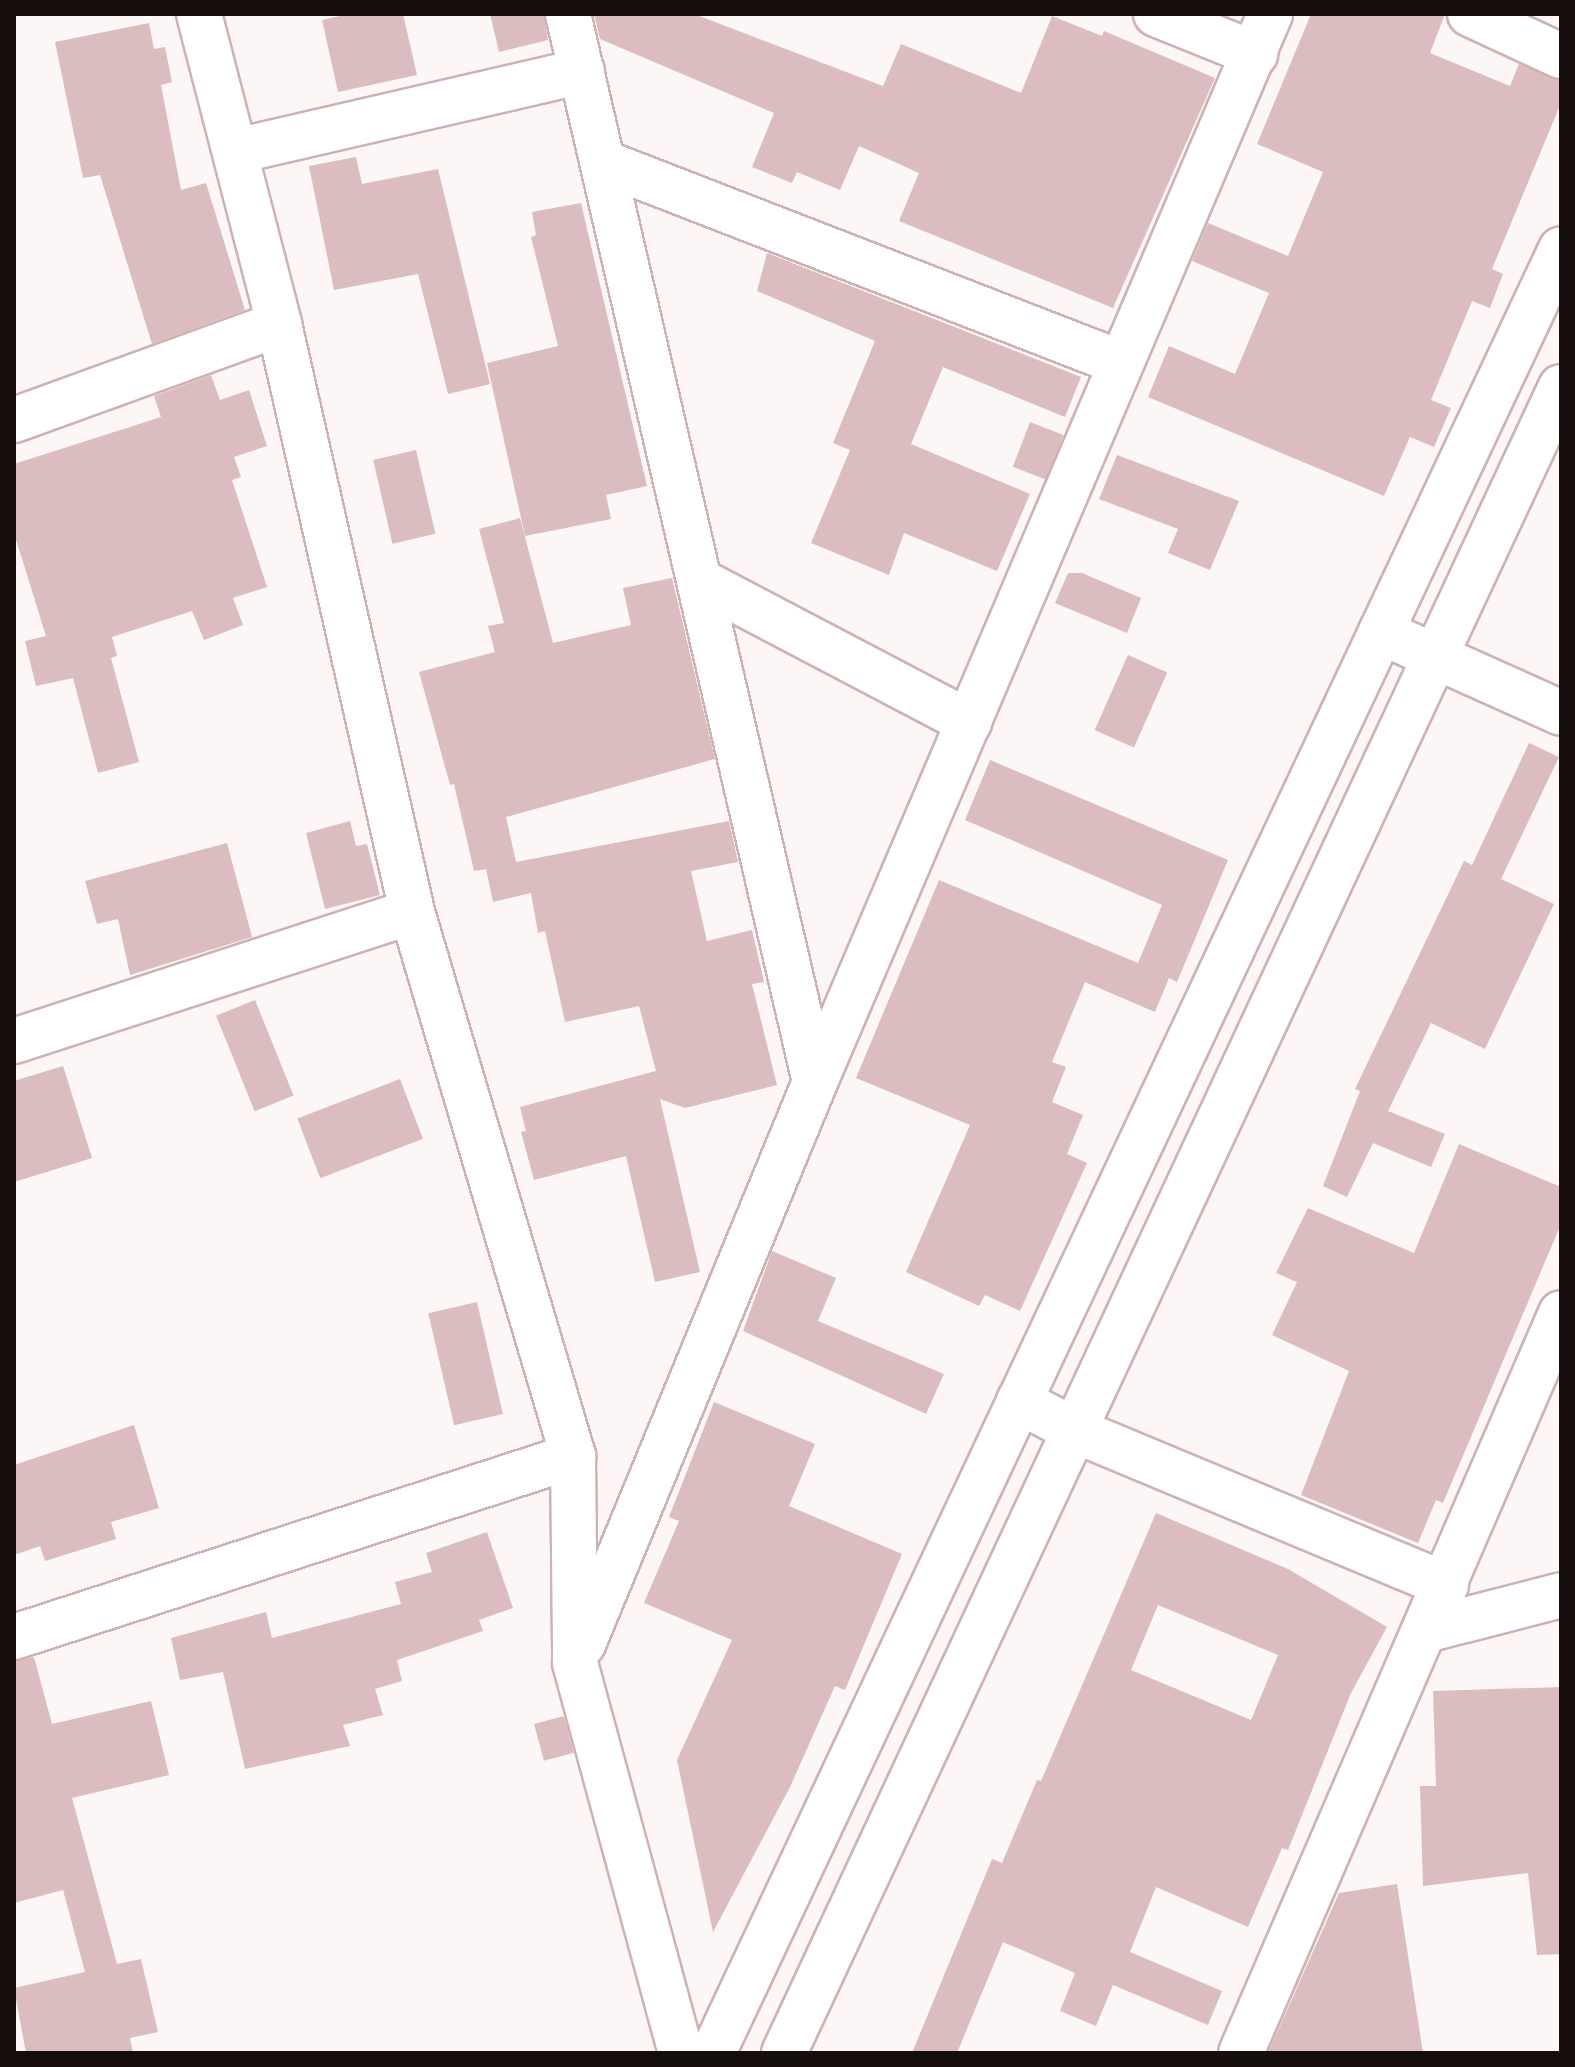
<!DOCTYPE html>
<style>
body{margin:0}
#map{position:relative;width:1575px;height:2067px;overflow:hidden;background:#fcf6f6;font-family:"IBM Plex Sans",sans-serif}
div>[style]{position:absolute}
.building>*{inset:0;background:#dbbdbf;transform-origin:0 0}
.roads{filter:drop-shadow(2px 0 #ceb1b2) drop-shadow(-2px 0 #ceb1b2) drop-shadow(0 2px #ceb1b2) drop-shadow(0 -2px #ceb1b2)}
.minor>*{height:44px;margin:-22px;padding:0 22px;transform-origin:22px;border-radius:22px;background:#fff}
.highway>*{height:44px;margin:-22px;padding:0 22px;transform-origin:22px;border-radius:22px;background:#fff}
span{translate:-50% -50%;white-space:nowrap;text-align:center;line-height:1.15;-webkit-text-stroke:8px #fcf6f6;paint-order:stroke}
.frame{position:absolute;inset:0;border:16px solid #160d0d;pointer-events:none}
</style>
<div id="map">
<div class="building">
<div style="clip-path:polygon(349px 14px,403px 14px,417px 75px,338px 92px,322px 20px)"></div>
<div style="clip-path:polygon(490px 14px,544px 14px,548px 40px,499px 52px)"></div>
<div style="clip-path:polygon(594px 14px,694px 14px,883px 86px,901px 44px,1021px 93px,1052px 16px,1102px 36px,1104px 31px,1215px 78px,1113px 308px,899px 221px,919px 173px,859px 146px,840px 190px,797px 172px,792px 183px,752px 167px,774px 113px,600px 39px)"></div>
<div style="clip-path:polygon(1311px 14px,1445px 14px,1430px 53px,1510px 86px,1519px 64px,1561px 81px,1561px 103px,1492px 269px,1503px 274px,1490px 308px,1472px 301px,1431px 400px,1451px 408px,1434px 447px,1410px 437px,1384px 496px,1148px 397px,1169px 346px,1235px 374px,1269px 293px,1192px 261px,1208px 223px,1288px 256px,1323px 172px,1257px 144px)"></div>
<div style="clip-path:polygon(149px 23px,154px 49px,165px 47px,172px 82px,161px 85px,181px 190px,206px 183px,245px 310px,152px 344px,100px 175px,83px 178px,55px 42px)"></div>
<div style="clip-path:polygon(356px 157px,362px 184px,438px 169px,490px 384px,448px 394px,418px 274px,334px 290px,309px 166px)"></div>
<div style="clip-path:polygon(581px 203px,647px 486px,606px 495px,611px 519px,525px 536px,487px 363px,558px 346px,531px 237px,536px 235px,532px 212px)"></div>
<div style="clip-path:polygon(767px 253px,1081px 377px,1065px 417px,943px 367px,911px 444px,1030px 494px,997px 571px,904px 533px,889px 575px,811px 543px,850px 450px,833px 443px,875px 341px,757px 291px)"></div>
<div style="clip-path:polygon(211px 375px,220px 400px,249px 390px,267px 446px,234px 457px,241px 477px,232px 480px,267px 587px,233px 598px,243px 625px,204px 640px,192px 611px,112px 637px,117px 656px,111px 658px,139px 762px,98px 773px,73px 678px,36px 686px,25px 641px,46px 636px,14px 533px,14px 464px,161px 417px,154px 396px)"></div>
<div style="left:1030px;top:422px;width:36px;height:48px;rotate:21deg"></div>
<div style="left:416px;top:450px;width:86px;height:44px;rotate:77deg"></div>
<div style="clip-path:polygon(1117px 455px,1239px 501px,1210px 570px,1168px 553px,1178px 529px,1099px 499px)"></div>
<div style="clip-path:polygon(520px 518px,553px 643px,631px 625px,623px 588px,672px 578px,715px 759px,506px 817px,516px 862px,729px 821px,738px 862px,691px 871px,707px 941px,752px 930px,764px 982px,752px 984px,777px 1085px,685px 1108px,660px 1099px,700px 1272px,655px 1282px,626px 1156px,534px 1180px,521px 1132px,526px 1131px,520px 1107px,656px 1071px,639px 1006px,565px 1022px,545px 931px,538px 933px,531px 893px,493px 902px,486px 869px,474px 871px,454px 784px,450px 785px,419px 672px,495px 652px,488px 626px,504px 623px,479px 529px)"></div>
<div style="clip-path:polygon(1068px 573px,1082px 573px,1141px 598px,1127px 633px,1055px 603px)"></div>
<div style="left:1128px;top:655px;width:43px;height:82px;rotate:24deg"></div>
<div style="clip-path:polygon(1529px 743px,1559px 757px,1501px 879px,1554px 904px,1485px 1049px,1431px 1023px,1388px 1111px,1445px 1134px,1431px 1167px,1373px 1143px,1347px 1197px,1323px 1186px,1360px 1091px,1355px 1089px,1464px 861px,1472px 865px)"></div>
<div style="clip-path:polygon(990px 760px,1228px 860px,1177px 982px,1169px 978px,1155px 1012px,1085px 982px,1052px 1062px,1066px 1067px,1052px 1102px,1083px 1115px,1067px 1154px,1087px 1163px,1020px 1311px,985px 1295px,979px 1306px,906px 1272px,970px 1125px,856px 1078px,939px 880px,1138px 963px,1162px 905px,965px 820px)"></div>
<div style="clip-path:polygon(350px 821px,356px 846px,367px 844px,380px 895px,325px 909px,306px 833px)"></div>
<div style="clip-path:polygon(227px 843px,252px 937px,130px 975px,118px 919px,97px 924px,85px 881px)"></div>
<div style="left:255px;top:1000px;width:103px;height:42px;rotate:68deg"></div>
<div style="clip-path:polygon(63px 1066px,92px 1158px,14px 1182px,14px 1081px)"></div>
<div style="left:400px;top:1079px;width:64px;height:110px;rotate:69deg"></div>
<div style="clip-path:polygon(1459px 1144px,1561px 1187px,1561px 1224px,1443px 1503px,1436px 1500px,1418px 1543px,1301px 1495px,1349px 1371px,1272px 1335px,1297px 1282px,1276px 1273px,1308px 1208px,1414px 1253px)"></div>
<div style="clip-path:polygon(772px 1251px,836px 1278px,818px 1321px,944px 1374px,926px 1414px,743px 1331px)"></div>
<div style="left:477px;top:1302px;width:115px;height:50px;rotate:77deg"></div>
<div style="clip-path:polygon(714px 1402px,815px 1444px,789px 1506px,902px 1554px,845px 1690px,835px 1686px,790px 1787px,713px 1932px,677px 1760px,732px 1640px,644px 1603px,679px 1521px,669px 1517px)"></div>
<div style="clip-path:polygon(134px 1425px,159px 1508px,111px 1522px,116px 1539px,45px 1561px,40px 1546px,14px 1555px,14px 1465px)"></div>
<div style="clip-path:polygon(evenodd,1156px 1513px,1288px 1569px,1387px 1627px,1351px 1693px,1288px 1850px,1282px 1848px,1248px 1927px,1156px 1887px,1130px 1952px,1222px 1991px,1208px 2025px,1113px 1985px,1096px 2026px,1060px 2011px,1075px 1973px,1003px 1942px,957px 2053px,912px 2053px,992px 1859px,1002px 1863px,1037px 1780px,1041px 1781px,1156px 1513px,1158px 1605px,1278px 1655px,1251px 1720px,1131px 1670px,1158px 1605px)"></div>
<div style="clip-path:polygon(487px 1532px,513px 1608px,479px 1620px,483px 1631px,397px 1660px,402px 1681px,375px 1689px,383px 1715px,343px 1725px,350px 1746px,245px 1769px,223px 1672px,180px 1680px,171px 1638px,266px 1612px,272px 1638px,401px 1604px,395px 1582px,432px 1572px,426px 1553px)"></div>
<div style="clip-path:polygon(34px 1657px,52px 1724px,151px 1701px,169px 1775px,72px 1798px,117px 1964px,141px 1959px,158px 2032px,130px 2038px,133px 2053px,26px 2053px,14px 1988px,85px 1972px,63px 1890px,14px 1903px,14px 1661px)"></div>
<div style="clip-path:polygon(1561px 1687px,1561px 1954px,1537px 1955px,1528px 1873px,1423px 1886px,1420px 1786px,1436px 1786px,1433px 1691px)"></div>
<div style="left:564px;top:1716px;width:38px;height:31px;rotate:75deg"></div>
<div style="clip-path:polygon(1397px 1884px,1423px 2053px,1268px 2053px,1339px 1893px)"></div>
</div>
<div class="roads">
<div class="minor">
<div style="left:199px;top:14px;width:320px;rotate:75.5deg"></div>
<div style="left:279px;top:324px;width:603px;rotate:77.25deg"></div>
<div style="left:412px;top:912px;width:567px;rotate:73.51deg"></div>
<div style="left:573px;top:1456px;width:207px;rotate:89.4deg"></div>
<div style="left:575px;top:1663px;width:404px;rotate:74.8deg"></div>
<div style="left:568px;top:14px;width:1096px;rotate:76.98deg"></div>
<div style="left:1156px;top:14px;width:107px;rotate:22deg"></div>
<div style="left:1470px;top:14px;width:100px;rotate:24.8deg"></div>
<div style="left:236px;top:151px;width:355px;rotate:-13deg"></div>
<div style="left:605px;top:163px;width:553px;rotate:21.19deg"></div>
<div style="left:14px;top:420px;width:282px;rotate:-19.9deg"></div>
<div style="left:700px;top:581px;width:304px;rotate:27.7deg"></div>
<div style="left:1381px;top:632px;width:197px;rotate:24.2deg"></div>
<div style="left:14px;top:1041px;width:418px;rotate:-18deg"></div>
<div style="left:1019px;top:1401px;width:62px;rotate:27.8deg"></div>
<div style="left:1074px;top:1430px;width:403px;rotate:22.6deg"></div>
<div style="left:1426px;top:1630px;width:139px;rotate:-14.5deg"></div>
<div style="left:14px;top:1637px;width:588px;rotate:-17.94deg"></div>
<div style="left:583px;top:1644px;width:608px;rotate:-67.57deg"></div>
<div style="left:815px;top:1082px;width:1161px;rotate:-66.92deg"></div>
<div style="left:1241px;top:2053px;width:806px;rotate:-66.61deg"></div>
</div>
<div class="highway">
<div style="left:713px;top:2053px;width:1993px;rotate:-64.82deg"></div>
<div style="left:784px;top:2053px;width:1838px;rotate:-65deg"></div>
</div>
</div>
<div class="frame"></div>
</div>
